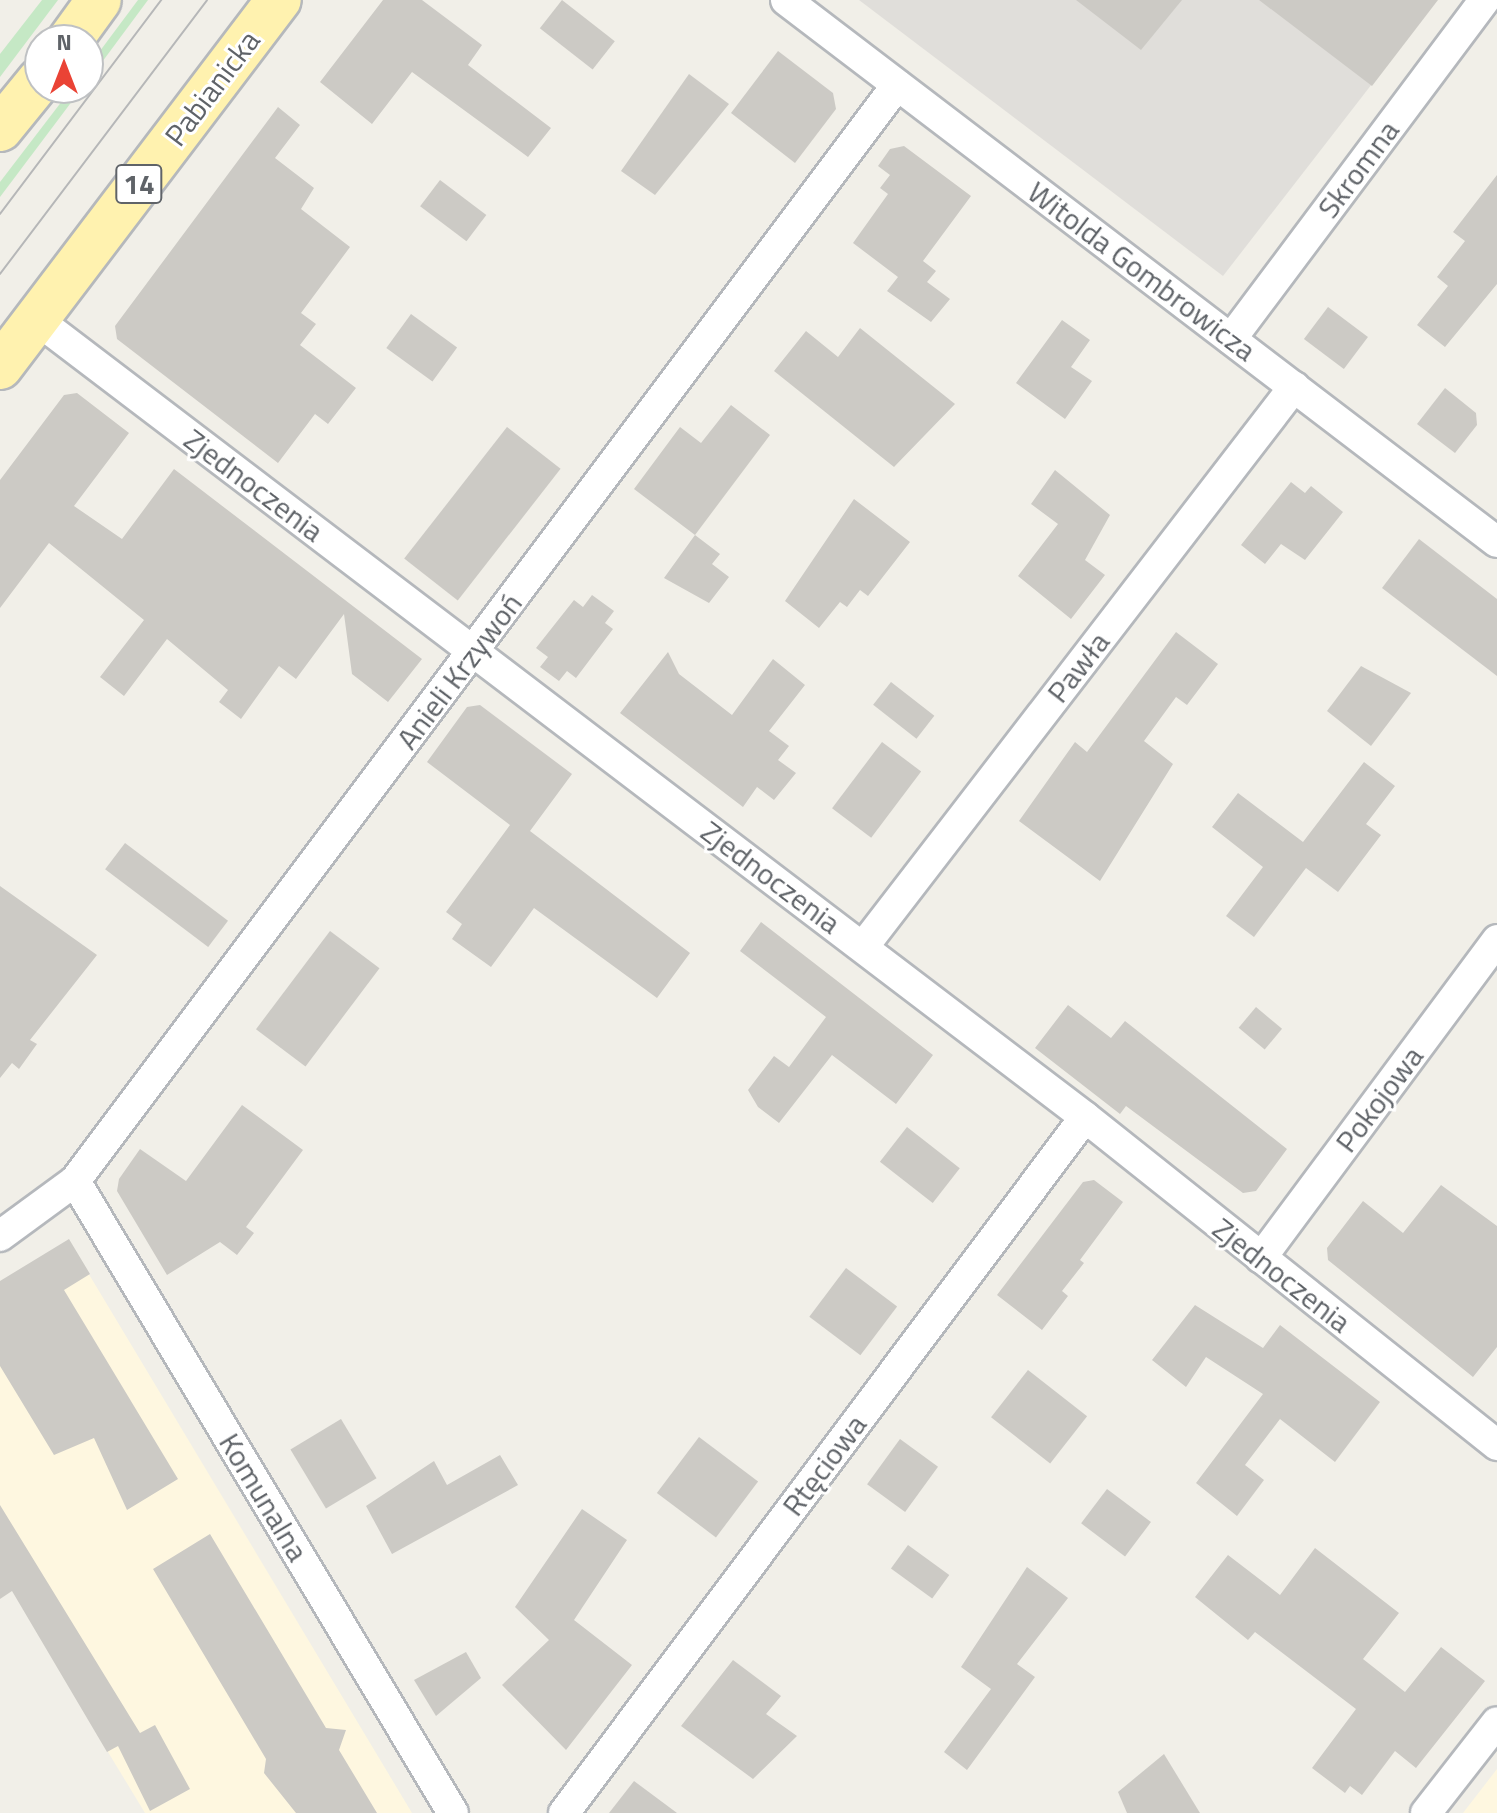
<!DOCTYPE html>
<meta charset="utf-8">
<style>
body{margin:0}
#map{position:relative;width:1497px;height:1813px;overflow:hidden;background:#f1efe8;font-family:"Titillium Web",sans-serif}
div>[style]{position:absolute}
.commercial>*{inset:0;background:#fef7e0}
.industrial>*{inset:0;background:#e0deda}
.green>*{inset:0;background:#c5e8c5}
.building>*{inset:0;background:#cccac5;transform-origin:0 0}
.roads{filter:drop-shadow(2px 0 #b5b8bc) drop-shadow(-2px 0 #b5b8bc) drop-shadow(0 2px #b5b8bc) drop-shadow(0 -2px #b5b8bc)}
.street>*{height:30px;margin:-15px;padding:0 15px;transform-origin:15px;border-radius:15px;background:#fff}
.primary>*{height:44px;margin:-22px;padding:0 22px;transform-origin:22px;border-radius:22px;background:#fff2af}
.tram>*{height:2px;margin:-1px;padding:0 1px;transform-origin:1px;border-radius:1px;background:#b6b7b8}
span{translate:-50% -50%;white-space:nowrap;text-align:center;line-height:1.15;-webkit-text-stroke:6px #fff;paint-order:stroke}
.shield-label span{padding:2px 6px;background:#fff;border:2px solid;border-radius:6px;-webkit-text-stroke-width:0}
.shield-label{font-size:28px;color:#5f6368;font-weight:700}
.street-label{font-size:30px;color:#5f6368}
.north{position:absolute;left:24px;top:24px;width:80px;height:80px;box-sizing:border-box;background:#fff;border:2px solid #bfc1c3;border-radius:50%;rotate:0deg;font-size:22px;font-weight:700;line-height:32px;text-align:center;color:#5f6368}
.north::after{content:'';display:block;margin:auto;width:28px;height:36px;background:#ea4335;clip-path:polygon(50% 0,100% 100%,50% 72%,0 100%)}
</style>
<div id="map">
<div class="commercial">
<div style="clip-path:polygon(69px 1241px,412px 1813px,145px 1813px,108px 1752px,0 1569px,0 1283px)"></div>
<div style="clip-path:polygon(1497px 1769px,1497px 1813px,1463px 1813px)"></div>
</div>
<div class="industrial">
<div style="clip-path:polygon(859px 0,1437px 0,1223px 276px)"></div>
</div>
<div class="green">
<div style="clip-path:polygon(42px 0,58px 0,0 77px,0 54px)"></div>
<div style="clip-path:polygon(138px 0,148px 0,88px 81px,88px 67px)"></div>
<div style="clip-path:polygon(72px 88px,82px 88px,0 197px,0 182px)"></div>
</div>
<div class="building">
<div style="clip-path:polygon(383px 0,422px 0,482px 45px,468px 65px,551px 128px,528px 157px,412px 72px,372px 124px,320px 82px)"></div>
<div style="left:562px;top:0;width:67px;height:36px;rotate:38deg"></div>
<div style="clip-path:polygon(1076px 0,1182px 0,1141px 50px)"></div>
<div style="clip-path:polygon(1259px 0,1438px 0,1372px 86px)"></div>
<div style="clip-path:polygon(778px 51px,833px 93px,836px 109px,795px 163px,731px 113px)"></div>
<div style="clip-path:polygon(689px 74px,729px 104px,655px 195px,621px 171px)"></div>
<div style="clip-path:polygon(278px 107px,300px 125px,275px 158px,314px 188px,301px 209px,350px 247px,301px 313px,316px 324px,300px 345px,356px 388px,328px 424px,315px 414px,278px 463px,117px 339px,115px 326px)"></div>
<div style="clip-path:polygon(904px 146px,971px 196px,923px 261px,936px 271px,927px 282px,950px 299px,931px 322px,887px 291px,898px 277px,853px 243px,888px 194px,880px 188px,890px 175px,878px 166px,890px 149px)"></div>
<div style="clip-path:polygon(1497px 175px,1497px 284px,1445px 347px,1417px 325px,1448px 286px,1437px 277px,1465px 241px,1453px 232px)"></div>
<div style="left:440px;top:180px;width:58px;height:33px;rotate:37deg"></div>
<div style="left:1328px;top:307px;width:50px;height:40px;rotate:37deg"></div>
<div style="left:411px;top:314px;width:57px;height:42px;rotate:36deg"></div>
<div style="clip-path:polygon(1062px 320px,1090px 340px,1071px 367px,1092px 381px,1065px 419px,1016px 383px)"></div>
<div style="clip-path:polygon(860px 328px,955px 404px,894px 467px,774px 371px,806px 331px,838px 357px)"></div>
<div style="clip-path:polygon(1445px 388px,1476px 413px,1477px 425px,1455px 453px,1417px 424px)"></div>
<div style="clip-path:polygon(77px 393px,129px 433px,74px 506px,122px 539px,174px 469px,422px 659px,388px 702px,352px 674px,344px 614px,296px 679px,279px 666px,241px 719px,219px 702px,228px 690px,167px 639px,124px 696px,100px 677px,144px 620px,49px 543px,0 608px,0 480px,64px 395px)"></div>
<div style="clip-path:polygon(731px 405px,770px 435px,695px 535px,634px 489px,680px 427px,701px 443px)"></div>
<div style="left:507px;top:427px;width:68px;height:167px;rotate:38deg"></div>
<div style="clip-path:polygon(1055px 470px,1110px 515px,1085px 560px,1105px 575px,1071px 619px,1018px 576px,1058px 524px,1031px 504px)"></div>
<div style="clip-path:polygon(1291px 482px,1305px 493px,1311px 486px,1343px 512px,1305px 560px,1281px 544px,1265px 564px,1241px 545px)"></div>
<div style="clip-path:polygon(854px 499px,910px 542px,868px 596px,860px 590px,847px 607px,840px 602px,819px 628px,785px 601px)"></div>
<div style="clip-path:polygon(695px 535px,720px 554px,712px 564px,729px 577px,709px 603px,664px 578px)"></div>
<div style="clip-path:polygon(1419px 539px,1497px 599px,1497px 676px,1382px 588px)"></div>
<div style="clip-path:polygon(592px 595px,614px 611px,605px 623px,613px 629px,576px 678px,567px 671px,559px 681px,540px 667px,548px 657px,536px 648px,574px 600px,583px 607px)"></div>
<div style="clip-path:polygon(1176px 632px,1218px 664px,1187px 705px,1176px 697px,1144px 741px,1173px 764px,1100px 881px,1019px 821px,1075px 742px,1087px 752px)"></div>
<div style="clip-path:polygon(668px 652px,679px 674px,732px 715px,773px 659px,805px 685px,769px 731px,789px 746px,778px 760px,796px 773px,774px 800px,757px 787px,743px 807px,620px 713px)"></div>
<div style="clip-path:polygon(1361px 666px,1411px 693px,1371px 746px,1327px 711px)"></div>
<div style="left:891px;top:682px;width:55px;height:29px;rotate:38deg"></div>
<div style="clip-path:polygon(480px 705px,572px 774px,530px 831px,690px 953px,657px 998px,534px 908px,491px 967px,452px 939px,462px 924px,446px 912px,510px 825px,427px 762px,467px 707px)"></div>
<div style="left:882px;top:742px;width:49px;height:83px;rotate:37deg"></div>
<div style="clip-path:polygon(1364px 762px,1395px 786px,1366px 824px,1381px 835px,1338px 892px,1306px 868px,1254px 937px,1226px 916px,1263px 867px,1212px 827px,1238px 793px,1303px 842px)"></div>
<div style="left:125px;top:843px;width:129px;height:33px;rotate:37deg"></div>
<div style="clip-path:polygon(0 886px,97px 955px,30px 1040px,37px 1044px,19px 1069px,12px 1063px,0 1078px)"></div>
<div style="clip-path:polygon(761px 922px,933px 1055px,896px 1104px,832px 1055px,779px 1123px,758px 1107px,748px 1090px,774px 1056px,789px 1067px,826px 1017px,740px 951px)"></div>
<div style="left:330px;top:931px;width:62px;height:123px;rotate:37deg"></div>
<div style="clip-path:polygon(1068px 1005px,1111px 1038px,1125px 1021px,1287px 1149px,1256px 1191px,1243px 1193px,1126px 1106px,1120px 1114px,1035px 1048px)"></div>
<div style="left:1256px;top:1007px;width:34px;height:27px;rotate:40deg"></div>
<div style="clip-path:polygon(242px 1105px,303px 1150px,246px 1227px,254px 1233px,237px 1255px,220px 1242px,167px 1275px,117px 1191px,119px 1179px,140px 1149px,186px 1181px)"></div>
<div style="left:907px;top:1127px;width:67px;height:44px;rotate:38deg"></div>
<div style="clip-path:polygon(1094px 1180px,1123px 1202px,1080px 1260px,1084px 1263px,1062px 1291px,1068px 1296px,1042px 1330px,997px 1295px,1083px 1182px)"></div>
<div style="clip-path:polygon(1441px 1185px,1497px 1226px,1497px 1347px,1473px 1377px,1328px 1260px,1327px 1248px,1363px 1201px,1403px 1233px)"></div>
<div style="clip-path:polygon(69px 1239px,90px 1274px,64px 1290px,178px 1479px,127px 1510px,94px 1438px,54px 1455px,0 1366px,0 1281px)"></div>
<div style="left:846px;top:1268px;width:64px;height:61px;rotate:37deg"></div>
<div style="clip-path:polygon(1195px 1305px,1263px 1348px,1280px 1325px,1380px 1402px,1335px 1462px,1280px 1419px,1245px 1465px,1264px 1480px,1237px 1516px,1196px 1483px,1263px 1394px,1206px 1357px,1186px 1387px,1152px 1360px)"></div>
<div style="left:1028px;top:1370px;width:75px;height:60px;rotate:38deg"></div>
<div style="left:341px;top:1419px;width:69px;height:59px;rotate:59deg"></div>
<div style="left:699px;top:1437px;width:74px;height:70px;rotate:37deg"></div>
<div style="left:900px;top:1439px;width:47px;height:56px;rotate:36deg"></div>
<div style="clip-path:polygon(500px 1455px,518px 1485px,392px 1554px,366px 1506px,434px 1461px,447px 1485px)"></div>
<div style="left:1107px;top:1489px;width:55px;height:43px;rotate:37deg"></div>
<div style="clip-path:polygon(0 1505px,140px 1733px,155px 1725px,190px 1789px,150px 1811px,118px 1746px,107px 1752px,12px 1591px,0 1599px)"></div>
<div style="clip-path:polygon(582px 1509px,627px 1540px,574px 1620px,632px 1665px,566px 1750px,502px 1685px,549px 1640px,515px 1607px)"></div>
<div style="clip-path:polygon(210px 1534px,326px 1728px,346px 1730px,339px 1750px,377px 1813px,296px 1813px,264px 1773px,266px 1759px,153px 1569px)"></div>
<div style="left:908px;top:1545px;width:51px;height:29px;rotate:36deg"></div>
<div style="clip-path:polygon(1315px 1548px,1399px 1613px,1363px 1659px,1405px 1692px,1441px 1647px,1485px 1681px,1416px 1768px,1395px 1751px,1362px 1795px,1350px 1786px,1345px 1793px,1312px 1768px,1356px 1709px,1255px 1632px,1248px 1640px,1195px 1597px,1228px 1555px,1280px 1595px)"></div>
<div style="clip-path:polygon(1027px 1567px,1068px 1598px,1017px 1664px,1035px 1677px,967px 1770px,944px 1752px,991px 1689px,961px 1667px)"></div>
<div style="clip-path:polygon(466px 1652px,481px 1678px,436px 1716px,414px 1680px)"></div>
<div style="clip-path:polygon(733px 1660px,781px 1696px,766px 1714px,797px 1736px,753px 1779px,681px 1726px)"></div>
<div style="clip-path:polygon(1164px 1754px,1200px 1813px,1127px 1813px,1118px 1792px)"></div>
<div style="clip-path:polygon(634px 1781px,677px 1813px,609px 1813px)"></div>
</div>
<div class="roads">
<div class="street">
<div style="left:786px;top:0;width:894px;rotate:37.32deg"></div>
<div style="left:36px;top:319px;width:1318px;rotate:37.26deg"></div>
<div style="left:1085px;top:1117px;width:527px;rotate:38.52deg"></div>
<div style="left:1231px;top:339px;width:424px;rotate:-53.2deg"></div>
<div style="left:863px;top:947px;width:707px;rotate:-52.42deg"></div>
<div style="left:75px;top:1181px;width:736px;rotate:59.12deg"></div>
<div style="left:0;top:1236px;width:93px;rotate:-36.3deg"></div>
<div style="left:75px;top:1181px;width:1370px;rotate:-53.13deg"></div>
<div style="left:1261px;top:1258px;width:396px;rotate:-53.4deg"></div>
<div style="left:564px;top:1813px;width:869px;rotate:-53.18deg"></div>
<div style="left:1426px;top:1813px;width:115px;rotate:-52deg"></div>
</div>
<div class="primary">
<div style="left:70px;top:40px;width:49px;rotate:-54.1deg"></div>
<div style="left:0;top:129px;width:63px;rotate:-50.8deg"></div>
<div style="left:0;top:367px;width:461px;rotate:-52.8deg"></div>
</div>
</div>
<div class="tram">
<div style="left:0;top:214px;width:268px;rotate:-53deg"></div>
<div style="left:0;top:274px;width:343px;rotate:-52.9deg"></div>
</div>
<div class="shield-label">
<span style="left:139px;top:184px">14</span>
</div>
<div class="street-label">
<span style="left:212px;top:88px;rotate:-53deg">Pabianicka</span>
<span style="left:1358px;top:169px;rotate:-53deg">Skromna</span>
<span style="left:1142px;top:271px;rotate:37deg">Witolda Gombrowicza</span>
<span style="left:254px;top:485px;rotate:37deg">Zjednoczenia</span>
<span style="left:1078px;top:667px;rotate:-52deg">Pawła</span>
<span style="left:459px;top:671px;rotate:-53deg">Anieli Krzywoń</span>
<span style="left:771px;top:877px;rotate:37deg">Zjednoczenia</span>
<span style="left:1379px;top:1099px;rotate:-53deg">Pokojowa</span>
<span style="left:1282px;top:1275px;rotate:38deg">Zjednoczenia</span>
<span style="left:824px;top:1465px;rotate:-53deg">Rtęciowa</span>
<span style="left:264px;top:1497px;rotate:59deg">Komunalna</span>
</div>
<div class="north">N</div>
</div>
